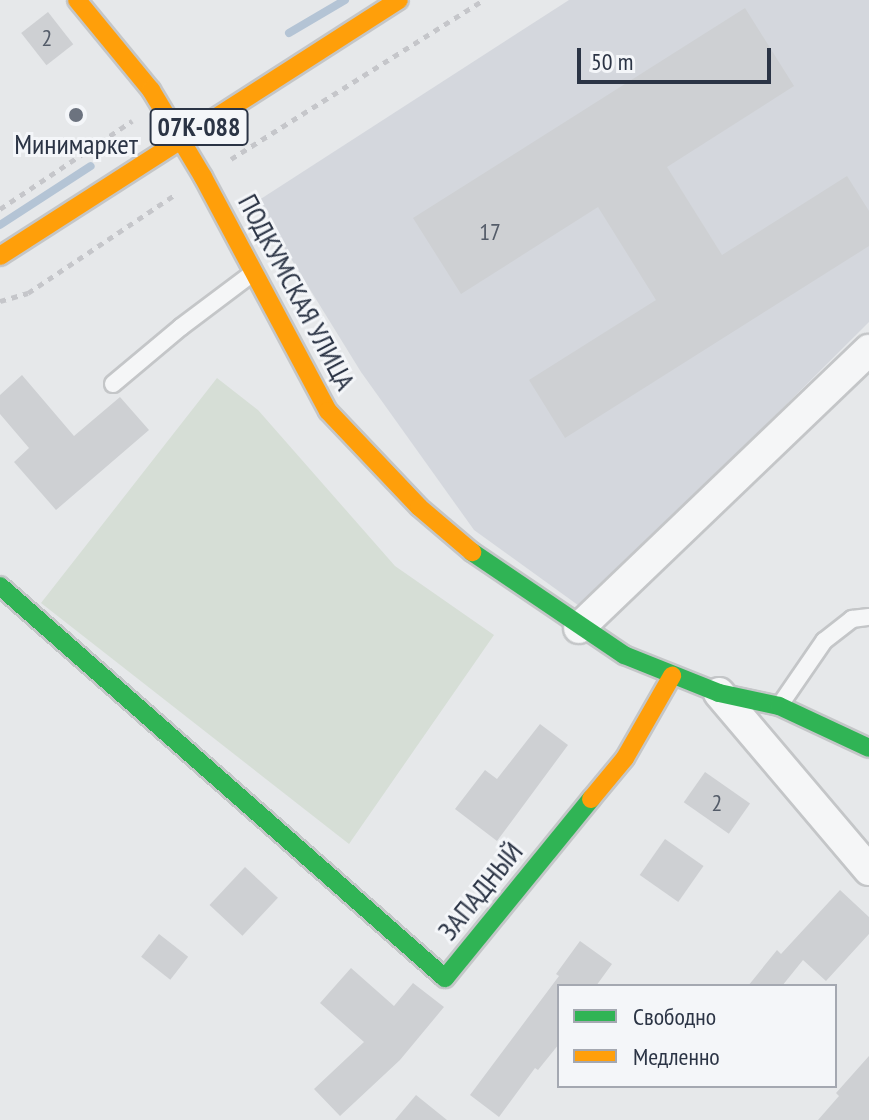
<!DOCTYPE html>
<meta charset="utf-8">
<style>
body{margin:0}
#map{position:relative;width:869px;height:1120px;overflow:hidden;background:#e6e8ea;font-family:"PT Sans Narrow",sans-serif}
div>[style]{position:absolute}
.built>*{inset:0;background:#d4d7dd}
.green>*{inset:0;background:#d6ded6}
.stream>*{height:8px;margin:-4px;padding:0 4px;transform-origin:4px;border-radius:4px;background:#b4c4d5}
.building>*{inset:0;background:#ced0d3;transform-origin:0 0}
.path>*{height:5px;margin-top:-2.5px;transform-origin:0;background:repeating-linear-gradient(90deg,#c5c6ca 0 6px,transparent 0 12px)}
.roads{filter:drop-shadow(2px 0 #c4c6c8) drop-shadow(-2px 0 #c4c6c8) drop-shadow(0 2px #c4c6c8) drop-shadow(0 -2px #c4c6c8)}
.lane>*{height:16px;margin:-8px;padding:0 8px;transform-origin:8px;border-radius:8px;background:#f5f6f7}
.street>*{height:30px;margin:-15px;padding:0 15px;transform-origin:15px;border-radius:15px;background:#f5f6f7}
.fast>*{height:18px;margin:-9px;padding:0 9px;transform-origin:9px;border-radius:9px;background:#30b455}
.slow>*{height:18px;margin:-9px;padding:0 9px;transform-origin:9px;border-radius:9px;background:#ff9f0a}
.dots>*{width:22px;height:22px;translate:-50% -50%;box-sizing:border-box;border:4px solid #f4f6f9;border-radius:50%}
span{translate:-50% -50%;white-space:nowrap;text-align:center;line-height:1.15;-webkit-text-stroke:6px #f4f6f9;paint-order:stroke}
.number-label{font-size:24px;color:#545c69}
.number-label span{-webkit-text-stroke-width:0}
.shield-label span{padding:2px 6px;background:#f4f6f9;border:2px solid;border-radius:6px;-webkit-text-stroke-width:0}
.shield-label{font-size:26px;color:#2b3445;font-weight:700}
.poi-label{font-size:28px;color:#2b3445}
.street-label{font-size:28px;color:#2b3445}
.legend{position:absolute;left:557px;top:984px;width:280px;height:104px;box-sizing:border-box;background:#f4f6f9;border:2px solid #a4a8b1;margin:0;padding:10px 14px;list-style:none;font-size:24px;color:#2b3445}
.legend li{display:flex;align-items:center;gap:16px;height:40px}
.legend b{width:40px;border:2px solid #a4a8b1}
.scale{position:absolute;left:577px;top:48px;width:194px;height:36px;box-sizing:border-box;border:4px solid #2b3445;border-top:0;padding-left:10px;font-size:24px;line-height:28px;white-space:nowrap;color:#2b3445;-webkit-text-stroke:6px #f4f6f9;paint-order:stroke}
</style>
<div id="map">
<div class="built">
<div style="clip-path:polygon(569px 0,869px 0,869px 322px,582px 608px,474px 530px,361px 372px,256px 202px)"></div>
</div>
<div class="green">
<div style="clip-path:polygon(217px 378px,258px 410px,395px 566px,494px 635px,349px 844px,41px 603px)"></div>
</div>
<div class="stream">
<div style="left:289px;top:33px;width:65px;rotate:-30.5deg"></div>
<div style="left:0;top:225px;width:108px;rotate:-33deg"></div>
</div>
<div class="building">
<div style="clip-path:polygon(745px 8px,794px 86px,667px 167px,722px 255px,847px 176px,869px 211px,869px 246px,565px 438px,529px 380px,656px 300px,598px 207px,461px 294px,413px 218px)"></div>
<div style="left:48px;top:12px;width:41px;height:34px;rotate:52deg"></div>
<div style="clip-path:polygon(22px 375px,74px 436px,120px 397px,149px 430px,56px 510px,14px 462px,29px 448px,0 414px,0 395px)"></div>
<div style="clip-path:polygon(540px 724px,568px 745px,497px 841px,455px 809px,485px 770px,497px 779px)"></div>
<div style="left:705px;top:772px;width:55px;height:37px;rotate:35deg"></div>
<div style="left:665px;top:839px;width:47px;height:44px;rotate:35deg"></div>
<div style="left:245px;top:867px;width:45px;height:52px;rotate:43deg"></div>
<div style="clip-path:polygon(840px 890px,869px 917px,869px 934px,826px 981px,803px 960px,782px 986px,748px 986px,777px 950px,781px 954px)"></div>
<div style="left:159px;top:934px;width:37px;height:29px;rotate:38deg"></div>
<div style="clip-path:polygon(580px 941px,612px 964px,596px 986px,559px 986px,559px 1044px,538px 1070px,535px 1068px,499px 1117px,470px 1095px,559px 976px,556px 974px)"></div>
<div style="clip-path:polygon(351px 968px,394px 1006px,413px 983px,444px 1007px,400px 1060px,340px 1116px,314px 1089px,364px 1042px,320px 1003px)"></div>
<div style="clip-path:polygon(869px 1056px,869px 1120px,818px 1120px,839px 1096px,836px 1093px)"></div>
<div style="clip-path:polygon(416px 1095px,447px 1120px,395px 1120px)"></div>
</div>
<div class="path">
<div style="left:231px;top:159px;width:298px;rotate:-32.2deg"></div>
<div style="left:0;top:209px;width:159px;rotate:-33.7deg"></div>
<div style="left:0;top:301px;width:29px;rotate:-16deg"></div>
<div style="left:28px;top:293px;width:178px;rotate:-33.8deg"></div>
</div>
<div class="roads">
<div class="lane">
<div style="left:113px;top:384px;width:89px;rotate:-40deg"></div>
<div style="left:181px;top:327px;width:90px;rotate:-36.9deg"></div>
<div style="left:780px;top:705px;width:78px;rotate:-55.5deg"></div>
<div style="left:824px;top:641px;width:36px;rotate:-38deg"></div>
<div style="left:852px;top:619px;width:17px;rotate:-7deg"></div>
</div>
<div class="street">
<div style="left:579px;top:628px;width:402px;rotate:-43.8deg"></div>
<div style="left:719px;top:693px;width:232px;rotate:49.7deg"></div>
</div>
<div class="fast">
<div style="left:472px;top:552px;width:184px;rotate:34.1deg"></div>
<div style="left:624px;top:655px;width:102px;rotate:21.8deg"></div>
<div style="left:719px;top:693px;width:61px;rotate:12.2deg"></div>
<div style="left:779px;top:706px;width:99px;rotate:25deg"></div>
<div style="left:0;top:586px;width:593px;rotate:41.38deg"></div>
<div style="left:445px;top:978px;width:231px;rotate:-50.8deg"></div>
</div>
<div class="slow">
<div style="left:77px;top:0;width:117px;rotate:50.6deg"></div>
<div style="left:151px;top:90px;width:101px;rotate:59.1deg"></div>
<div style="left:203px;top:177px;width:265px;rotate:61.9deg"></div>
<div style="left:328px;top:411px;width:132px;rotate:46.5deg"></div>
<div style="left:419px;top:507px;width:70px;rotate:40.3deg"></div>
<div style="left:0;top:256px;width:474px;rotate:-32.7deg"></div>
<div style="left:591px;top:799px;width:53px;rotate:-50.3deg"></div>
<div style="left:625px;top:758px;width:95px;rotate:-60.2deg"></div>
</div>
</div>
<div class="dots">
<div style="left:76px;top:115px;background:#6c737f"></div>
</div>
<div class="number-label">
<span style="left:47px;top:38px">2</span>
<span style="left:490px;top:232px">17</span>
<span style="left:717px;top:803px">2</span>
</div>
<div class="shield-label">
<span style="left:199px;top:127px">07К-088</span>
</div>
<div class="poi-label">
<span style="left:76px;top:144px">Минимаркет</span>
</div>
<div class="street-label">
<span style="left:297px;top:292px;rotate:62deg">ПОДКУМСКАЯ УЛИЦА</span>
<span style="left:480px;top:891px;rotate:-51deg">ЗАПАДНЫЙ</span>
</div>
<ul class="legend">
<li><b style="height:10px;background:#30b455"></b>Свободно</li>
<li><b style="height:10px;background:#ff9f0a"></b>Медленно</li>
</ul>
<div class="scale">50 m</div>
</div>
